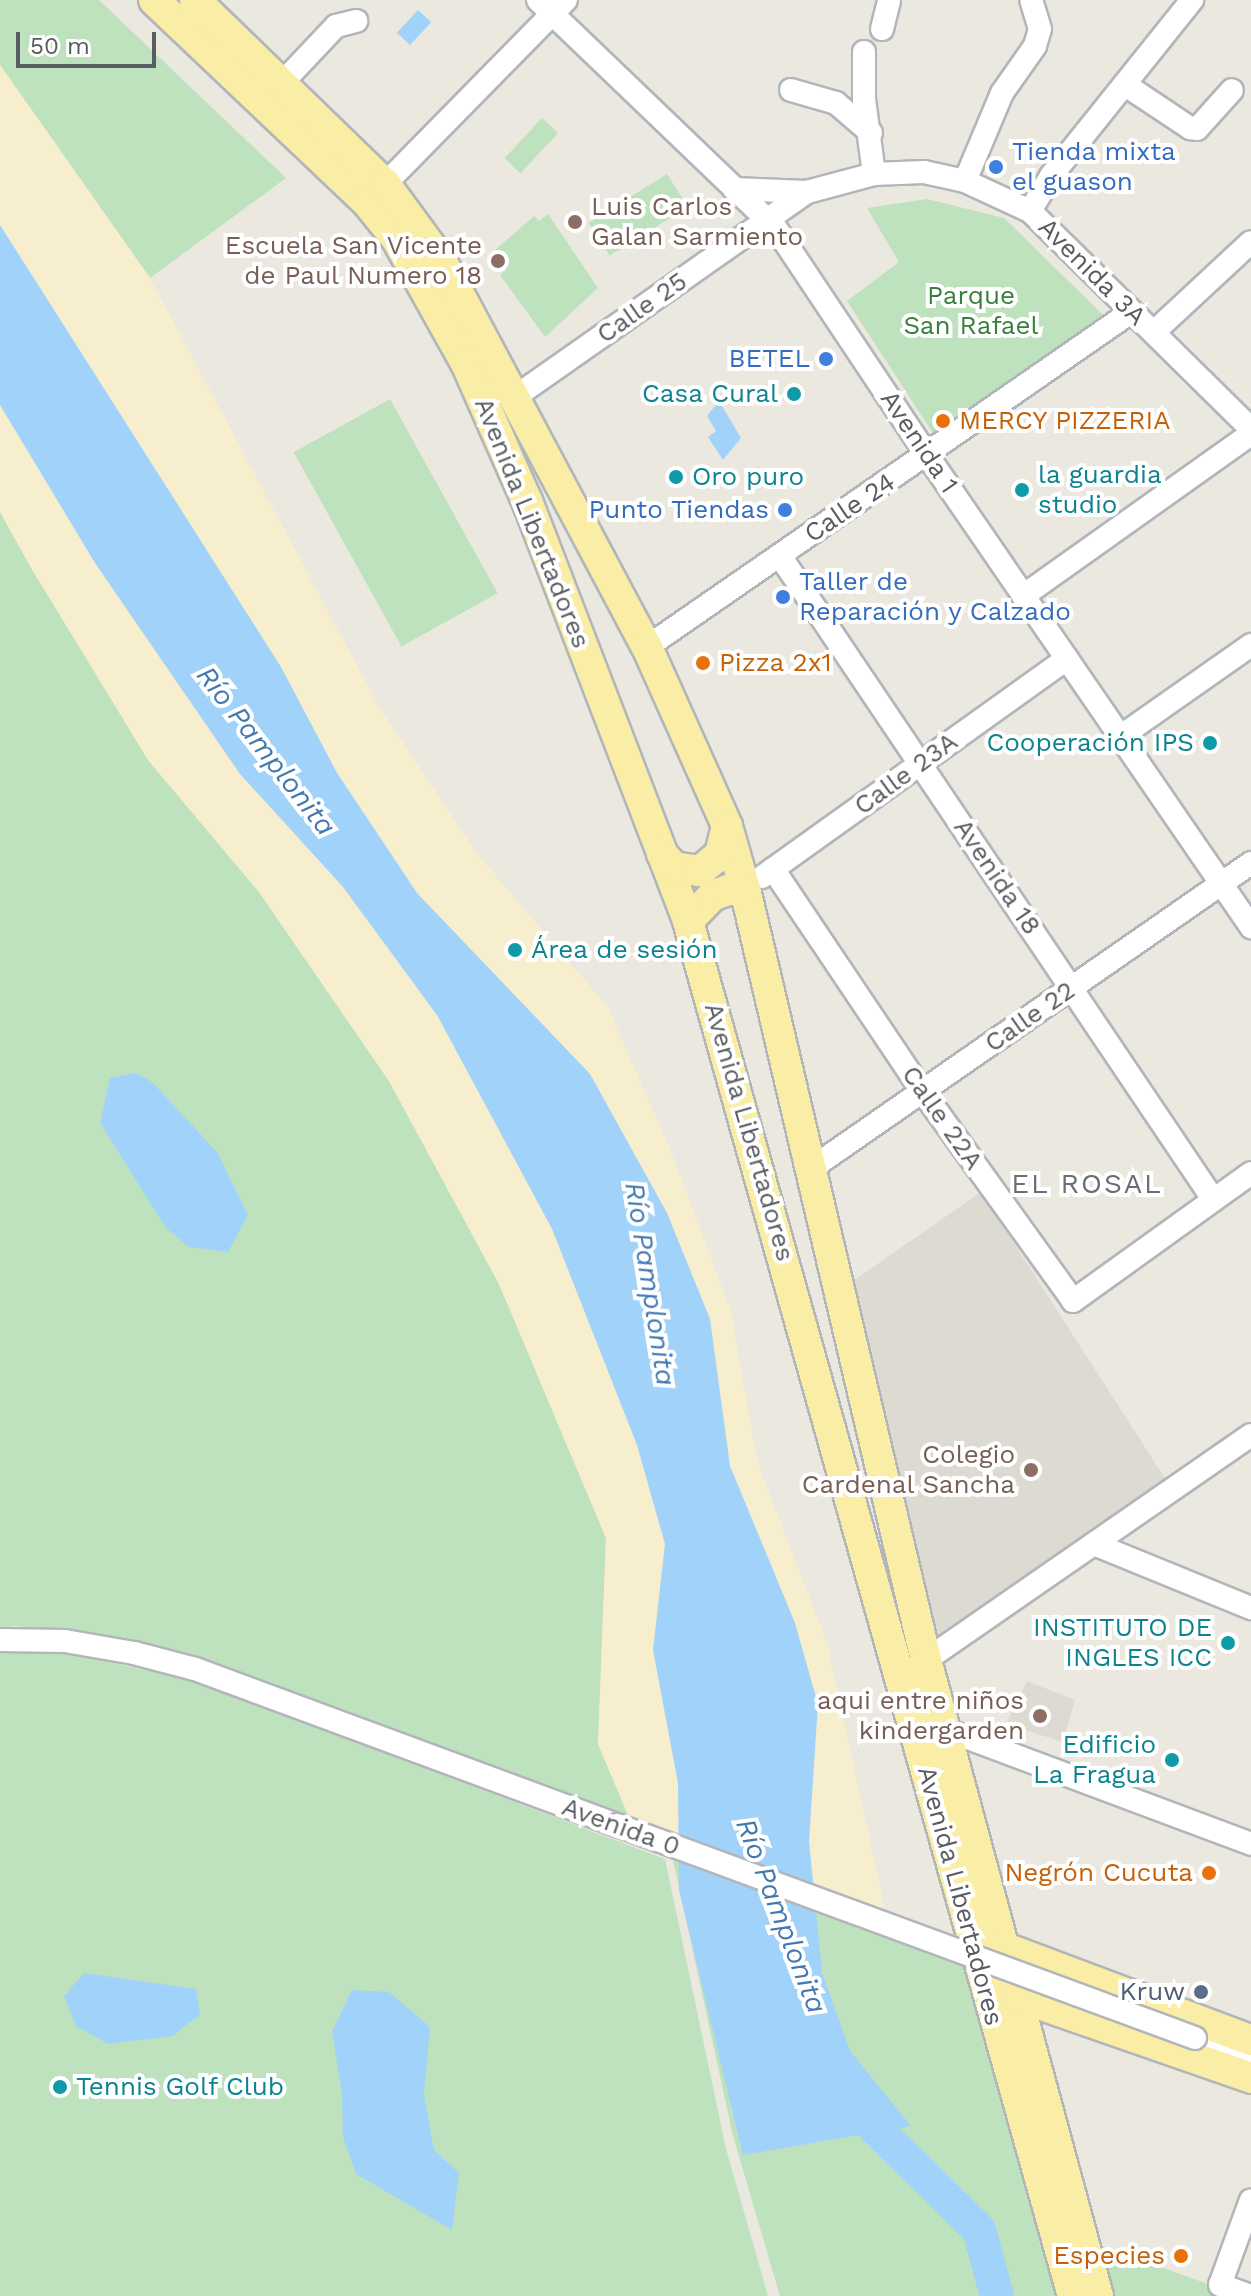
<!DOCTYPE html>
<meta charset="utf-8">
<style>
body{margin:0}
#map{position:relative;width:1251px;height:2296px;overflow:hidden;background:#ebe8e0;font-family:"Work Sans",sans-serif}
div>[style]{position:absolute}
.education>*{inset:0;background:#dddad1}
.green>*{inset:0;background:#bde2bd;transform-origin:0 0}
.sand>*{inset:0;background:#f7eece}
.water>*{inset:0;background:#a1d3fa;transform-origin:0 0}
.river>*{height:34px;margin:-17px;padding:0 17px;transform-origin:17px;border-radius:17px;background:#a1d3fa}
.roads{filter:drop-shadow(2px 0 #b2b6ba) drop-shadow(-2px 0 #b2b6ba) drop-shadow(0 2px #b2b6ba) drop-shadow(0 -2px #b2b6ba)}
.minor>*{height:22px;margin:-11px;padding:0 11px;transform-origin:11px;border-radius:11px;background:#fff}
.major>*{height:30px;margin:-15px;padding:0 15px;transform-origin:15px;border-radius:15px;background:#faeda5}
.bridges{filter:drop-shadow(2px 0 #b2b6ba) drop-shadow(-2px 0 #b2b6ba) drop-shadow(0 2px #b2b6ba) drop-shadow(0 -2px #b2b6ba)}
.minor-bridge>*{height:22px;margin:-11px;padding:0 11px;transform-origin:11px;border-radius:11px;background:#fff}
.dots>*{width:22px;height:22px;translate:-50% -50%;box-sizing:border-box;border:4px solid #fff;border-radius:50%}
span{translate:-50% -50%;white-space:nowrap;text-align:center;line-height:1.15;-webkit-text-stroke:8px #fff;paint-order:stroke}
.shop-label{font-size:26px;color:#366cbe}
.left{translate:0 -50%;text-align:left}
.right{translate:-100% -50%;text-align:right}
.education-label{font-size:26px;color:#785e54}
.street-label{font-size:26px;color:#585c60}
.park-label{font-size:26px;color:#387f3c}
.culture-label{font-size:26px;color:#0d838f}
.food-label{font-size:26px;color:#c56008}
.service-label{font-size:26px;color:#4e5e75}
.water-label{font-size:28px;color:#4379b2;font-style:italic}
.neighbourhood-label{font-size:28px;color:#696e72;letter-spacing:2px}
.scale{position:absolute;left:16px;top:32px;width:140px;height:36px;box-sizing:border-box;border:4px solid #585c60;border-top:0;padding-left:10px;font-size:24px;line-height:28px;white-space:nowrap;color:#585c60;-webkit-text-stroke:6px #fff;paint-order:stroke}
</style>
<div id="map">
<div class="education">
<div style="clip-path:polygon(981px 1192px,1166px 1480px,937px 1638px,853px 1281px)"></div>
<div style="clip-path:polygon(1027px 1681px,1075px 1700px,1063px 1742px,1006px 1724px)"></div>
</div>
<div class="green">
<div style="clip-path:polygon(0 0,99px 0,286px 178px,150px 278px,0 65px)"></div>
<div style="left:542px;top:118px;width:22px;height:55px;rotate:43deg"></div>
<div style="left:667px;top:174px;width:39px;height:92px;rotate:58deg"></div>
<div style="clip-path:polygon(927px 199px,1004px 218px,1104px 316px,942px 447px,847px 301px,899px 262px,867px 208px)"></div>
<div style="clip-path:polygon(548px 214px,598px 288px,545px 337px,500px 275px,506px 270px,494px 251px,534px 216px,539px 221px)"></div>
<div style="left:390px;top:399px;width:222px;height:110px;rotate:61deg"></div>
<div style="clip-path:polygon(0 512px,148px 760px,259px 892px,389px 1081px,499px 1284px,606px 1538px,598px 1744px,631px 1822px,182px 1654px,104px 1636px,17px 1626px,0 1628px)"></div>
<div style="clip-path:polygon(0 1650px,63px 1652px,192px 1680px,665px 1859px,726px 2149px,768px 2296px,0 2296px)"></div>
<div style="clip-path:polygon(673px 1860px,972px 1970px,1065px 2296px,780px 2296px,733px 2136px)"></div>
<div style="clip-path:polygon(1087px 2240px,1216px 2287px,1213px 2296px,1102px 2296px)"></div>
</div>
<div class="sand">
<div style="clip-path:polygon(0 65px,150px 278px,377px 703px,479px 856px,607px 1006px,669px 1146px,731px 1311px,757px 1461px,827px 1643px,887px 1919px,814px 1894px,809px 1841px,810px 1783px,795px 1623px,730px 1466px,710px 1319px,667px 1213px,590px 1074px,417px 894px,337px 773px,281px 667px,0 225px)"></div>
<div style="clip-path:polygon(0 405px,95px 563px,240px 774px,343px 887px,437px 1015px,552px 1228px,637px 1445px,665px 1544px,653px 1650px,678px 1783px,679px 1838px,631px 1822px,598px 1744px,606px 1538px,499px 1284px,389px 1081px,259px 892px,148px 760px,31px 568px,0 512px)"></div>
</div>
<div class="water">
<div style="left:418px;top:10px;width:18px;height:31px;rotate:43deg"></div>
<div style="clip-path:polygon(0 225px,281px 667px,337px 773px,417px 893px,590px 1074px,667px 1213px,710px 1319px,730px 1466px,795px 1623px,818px 1704px,809px 1841px,822px 1972px,850px 2051px,911px 2126px,743px 2155px,679px 1890px,678px 1783px,653px 1650px,665px 1544px,637px 1445px,552px 1229px,437px 1015px,343px 887px,240px 774px,95px 563px,0 405px)"></div>
<div style="clip-path:polygon(719px 401px,741px 438px,723px 460px,708px 437px,716px 431px,707px 416px)"></div>
<div style="clip-path:polygon(136px 1073px,152px 1082px,217px 1152px,248px 1215px,228px 1252px,189px 1247px,166px 1228px,100px 1123px,110px 1078px)"></div>
<div style="clip-path:polygon(84px 1973px,196px 1989px,200px 2014px,173px 2036px,108px 2044px,76px 2026px,64px 1996px)"></div>
<div style="clip-path:polygon(352px 1990px,389px 1992px,430px 2027px,424px 2095px,434px 2150px,459px 2173px,452px 2230px,356px 2174px,343px 2137px,342px 2094px,332px 2031px)"></div>
</div>
<div class="river">
<div style="left:851px;top:2099px;width:7px;rotate:74deg"></div>
<div style="left:853px;top:2106px;width:177px;rotate:44.5deg"></div>
<div style="left:979px;top:2230px;width:68px;rotate:74.7deg"></div>
</div>
<div class="roads">
<div class="minor">
<div style="left:538px;top:0;width:328px;rotate:43.8deg"></div>
<div style="left:775px;top:227px;width:274px;rotate:56.3deg"></div>
<div style="left:927px;top:455px;width:573px;rotate:55.53deg"></div>
<div style="left:882px;top:29px;width:30px;rotate:-76deg"></div>
<div style="left:864px;top:52px;width:47px;rotate:90deg"></div>
<div style="left:864px;top:99px;width:76px;rotate:82.4deg"></div>
<div style="left:283px;top:82px;width:77px;rotate:-46.6deg"></div>
<div style="left:336px;top:26px;width:21px;rotate:-14deg"></div>
<div style="left:1127px;top:86px;width:76px;rotate:33.7deg"></div>
<div style="left:1190px;top:128px;width:7px;rotate:8deg"></div>
<div style="left:1197px;top:129px;width:52px;rotate:-48.1deg"></div>
<div style="left:791px;top:90px;width:47px;rotate:16.1deg"></div>
<div style="left:836px;top:103px;width:46px;rotate:40.6deg"></div>
<div style="left:965px;top:181px;width:95px;rotate:-67.2deg"></div>
<div style="left:1002px;top:93px;width:57px;rotate:-54.9deg"></div>
<div style="left:1035px;top:46px;width:18px;rotate:-74deg"></div>
<div style="left:1040px;top:29px;width:30px;rotate:-107deg"></div>
<div style="left:385px;top:184px;width:258px;rotate:-45.5deg"></div>
<div style="left:734px;top:189px;width:73px;rotate:2.4deg"></div>
<div style="left:807px;top:192px;width:69px;rotate:-15deg"></div>
<div style="left:874px;top:174px;width:50px;rotate:-2.3deg"></div>
<div style="left:924px;top:172px;width:42px;rotate:12.4deg"></div>
<div style="left:965px;top:181px;width:72px;rotate:24.8deg"></div>
<div style="left:1030px;top:211px;width:310px;rotate:44.6deg"></div>
<div style="left:1030px;top:211px;width:41px;rotate:-59deg"></div>
<div style="left:1051px;top:176px;width:226px;rotate:-51.3deg"></div>
<div style="left:1154px;top:332px;width:132px;rotate:-42.9deg"></div>
<div style="left:515px;top:397px;width:357px;rotate:-35.1deg"></div>
<div style="left:780px;top:556px;width:775px;rotate:56.04deg"></div>
<div style="left:1023px;top:596px;width:280px;rotate:-35.4deg"></div>
<div style="left:647px;top:647px;width:589px;rotate:-34.69deg"></div>
<div style="left:1120px;top:737px;width:160px;rotate:-35.1deg"></div>
<div style="left:773px;top:869px;width:269px;rotate:56.1deg"></div>
<div style="left:923px;top:1092px;width:257px;rotate:54.3deg"></div>
<div style="left:1073px;top:1301px;width:219px;rotate:-35.7deg"></div>
<div style="left:762px;top:877px;width:375px;rotate:-35.6deg"></div>
<div style="left:809px;top:1170px;width:538px;rotate:-34.78deg"></div>
<div style="left:1094px;top:1544px;width:170px;rotate:22.2deg"></div>
<div style="left:0;top:1640px;width:65px;rotate:0.9deg"></div>
<div style="left:65px;top:1641px;width:70px;rotate:9.9deg"></div>
<div style="left:134px;top:1653px;width:63px;rotate:14.7deg"></div>
<div style="left:195px;top:1669px;width:450px;rotate:20.3deg"></div>
<div style="left:926px;top:1660px;width:395px;rotate:-34.7deg"></div>
<div style="left:944px;top:1729px;width:328px;rotate:20.5deg"></div>
<div style="left:1195px;top:2038px;width:62px;rotate:25.7deg"></div>
<div style="left:1251px;top:2296px;width:33px;rotate:-160deg"></div>
<div style="left:1220px;top:2285px;width:90px;rotate:-70deg"></div>
</div>
<div class="major">
<div style="left:154px;top:0;width:292px;rotate:43.5deg"></div>
<div style="left:366px;top:201px;width:48px;rotate:51deg"></div>
<div style="left:396px;top:238px;width:143px;rotate:60.8deg"></div>
<div style="left:466px;top:363px;width:151px;rotate:66.2deg"></div>
<div style="left:527px;top:501px;width:450px;rotate:69deg"></div>
<div style="left:688px;top:921px;width:1428px;rotate:74.36deg"></div>
<div style="left:195px;top:0;width:264px;rotate:44.1deg"></div>
<div style="left:385px;top:184px;width:97px;rotate:53.8deg"></div>
<div style="left:442px;top:262px;width:436px;rotate:62deg"></div>
<div style="left:647px;top:647px;width:196px;rotate:65.9deg"></div>
<div style="left:727px;top:826px;width:66px;rotate:74.1deg"></div>
<div style="left:745px;top:889px;width:792px;rotate:76.79deg"></div>
<div style="left:926px;top:1660px;width:659px;rotate:74.87deg"></div>
<div style="left:662px;top:854px;width:18px;rotate:47deg"></div>
<div style="left:674px;top:867px;width:26px;rotate:9deg"></div>
<div style="left:700px;top:871px;width:26px;rotate:-40deg"></div>
<div style="left:720px;top:854px;width:29px;rotate:-76deg"></div>
<div style="left:688px;top:921px;width:35px;rotate:-46deg"></div>
<div style="left:712px;top:896px;width:17px;rotate:-21deg"></div>
<div style="left:728px;top:890px;width:17px;rotate:-3deg"></div>
<div style="left:1003px;top:1947px;width:265px;rotate:20.6deg"></div>
<div style="left:1016px;top:1996px;width:249px;rotate:19.2deg"></div>
</div>
</div>
<div class="bridges">
<div class="minor-bridge">
<div style="left:617px;top:1825px;width:616px;rotate:20.23deg"></div>
</div>
</div>
<div class="dots">
<div style="left:996px;top:167px;background:#3f7fe0"></div>
<div style="left:575px;top:222px;background:#8d6e63"></div>
<div style="left:498px;top:261px;background:#8d6e63"></div>
<div style="left:826px;top:359px;background:#3f7fe0"></div>
<div style="left:794px;top:394px;background:#0f9aa8"></div>
<div style="left:943px;top:421px;background:#e8710a"></div>
<div style="left:676px;top:477px;background:#0f9aa8"></div>
<div style="left:1022px;top:490px;background:#0f9aa8"></div>
<div style="left:785px;top:510px;background:#3f7fe0"></div>
<div style="left:783px;top:597px;background:#3f7fe0"></div>
<div style="left:703px;top:663px;background:#e8710a"></div>
<div style="left:1210px;top:743px;background:#0f9aa8"></div>
<div style="left:515px;top:950px;background:#0f9aa8"></div>
<div style="left:1031px;top:1470px;background:#8d6e63"></div>
<div style="left:1228px;top:1643px;background:#0f9aa8"></div>
<div style="left:1040px;top:1716px;background:#8d6e63"></div>
<div style="left:1172px;top:1760px;background:#0f9aa8"></div>
<div style="left:1209px;top:1873px;background:#e8710a"></div>
<div style="left:1201px;top:1992px;background:#5c6f8a"></div>
<div style="left:60px;top:2087px;background:#0f9aa8"></div>
<div style="left:1181px;top:2256px;background:#e8710a"></div>
</div>
<div class="shop-label">
<span class="left" style="left:1012px;top:167px">Tienda mixta<br>el guason</span>
<span class="right" style="left:810px;top:359px">BETEL</span>
<span class="right" style="left:769px;top:510px">Punto Tiendas</span>
<span class="left" style="left:799px;top:597px">Taller de<br>Reparación y Calzado</span>
</div>
<div class="education-label">
<span class="left" style="left:591px;top:222px">Luis Carlos<br>Galan Sarmiento</span>
<span class="right" style="left:482px;top:261px">Escuela San Vicente<br>de Paul Numero 18</span>
<span class="right" style="left:1015px;top:1470px">Colegio<br>Cardenal Sancha</span>
<span class="right" style="left:1024px;top:1716px">aqui entre niños<br>kindergarden</span>
</div>
<div class="street-label">
<span style="left:1092px;top:272px;rotate:45deg">Avenida 3A</span>
<span style="left:642px;top:308px;rotate:-35deg">Calle 25</span>
<span style="left:919px;top:442px;rotate:56deg">Avenida 1</span>
<span style="left:850px;top:508px;rotate:-34deg">Calle 24</span>
<span style="left:532px;top:523px;rotate:68deg">Avenida Libertadores</span>
<span style="left:906px;top:774px;rotate:-36deg">Calle 23A</span>
<span style="left:997px;top:877px;rotate:56deg">Avenida 18</span>
<span style="left:1030px;top:1017px;rotate:-35deg">Calle 22</span>
<span style="left:942px;top:1118px;rotate:55deg">Calle 22A</span>
<span style="left:749px;top:1132px;rotate:74deg">Avenida Libertadores</span>
<span style="left:621px;top:1827px;rotate:20deg">Avenida 0</span>
<span style="left:960px;top:1896px;rotate:75deg">Avenida Libertadores</span>
</div>
<div class="park-label">
<span style="left:971px;top:311px">Parque<br>San Rafael</span>
</div>
<div class="culture-label">
<span class="right" style="left:778px;top:394px">Casa Cural</span>
<span class="left" style="left:1038px;top:490px">la guardia<br>studio</span>
<span class="left" style="left:692px;top:477px">Oro puro</span>
<span class="right" style="left:1194px;top:743px">Cooperación IPS</span>
<span class="left" style="left:531px;top:950px">Área de sesión</span>
<span class="right" style="left:1212px;top:1643px">INSTITUTO DE<br>INGLES ICC</span>
<span class="right" style="left:1156px;top:1760px">Edificio<br>La Fragua</span>
<span class="left" style="left:76px;top:2087px">Tennis Golf Club</span>
</div>
<div class="food-label">
<span class="left" style="left:959px;top:421px">MERCY PIZZERIA</span>
<span class="left" style="left:719px;top:663px">Pizza 2x1</span>
<span class="right" style="left:1193px;top:1873px">Negrón Cucuta</span>
<span class="right" style="left:1165px;top:2256px">Especies</span>
</div>
<div class="service-label">
<span class="right" style="left:1185px;top:1992px">Kruw</span>
</div>
<div class="water-label">
<span style="left:266px;top:751px;rotate:52deg">Río Pamplonita</span>
<span style="left:650px;top:1284px;rotate:81deg">Río Pamplonita</span>
<span style="left:781px;top:1916px;rotate:69deg">Río Pamplonita</span>
</div>
<div class="neighbourhood-label">
<span style="left:1087px;top:1184px">EL ROSAL</span>
</div>
<div class="scale">50 m</div>
</div>
